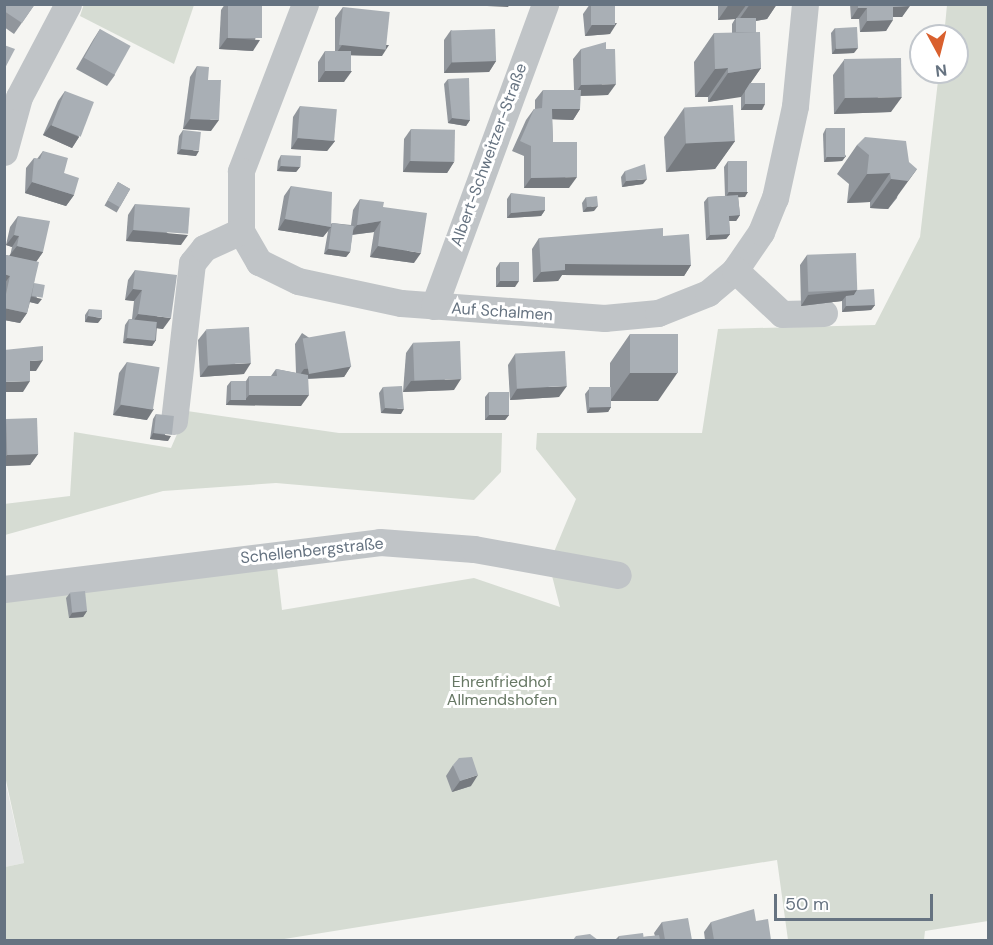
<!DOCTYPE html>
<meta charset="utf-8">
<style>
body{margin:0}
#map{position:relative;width:993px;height:945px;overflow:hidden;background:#f5f5f2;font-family:"DM Sans",sans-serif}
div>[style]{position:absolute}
.built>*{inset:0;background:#e5e7e5}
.green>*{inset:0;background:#d6dcd3}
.minor>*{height:27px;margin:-13.5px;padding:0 13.5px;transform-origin:13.5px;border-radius:13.5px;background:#c0c4c7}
.wall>*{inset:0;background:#91969c;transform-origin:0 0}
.shaded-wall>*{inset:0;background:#767a7f}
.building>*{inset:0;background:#a9afb5;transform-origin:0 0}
span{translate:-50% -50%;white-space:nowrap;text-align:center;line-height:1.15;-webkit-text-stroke:6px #fff;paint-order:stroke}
.street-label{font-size:16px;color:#667381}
.park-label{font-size:16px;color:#677864}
.frame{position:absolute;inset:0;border:6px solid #667381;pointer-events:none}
.north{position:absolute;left:909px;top:24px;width:60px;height:60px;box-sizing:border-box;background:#fff;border:2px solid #c2c7cd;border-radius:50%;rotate:173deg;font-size:16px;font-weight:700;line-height:24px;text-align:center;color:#667381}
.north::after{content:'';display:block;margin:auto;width:21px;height:27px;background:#d9602e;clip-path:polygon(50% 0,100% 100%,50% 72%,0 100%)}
.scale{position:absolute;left:774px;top:894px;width:159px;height:27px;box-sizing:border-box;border:3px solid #667381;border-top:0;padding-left:8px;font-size:18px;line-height:21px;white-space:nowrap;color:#667381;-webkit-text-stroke:4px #fff;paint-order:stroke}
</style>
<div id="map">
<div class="built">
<div style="clip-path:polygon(4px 776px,24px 863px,5px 867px,4px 867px)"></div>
</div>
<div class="green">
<div style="clip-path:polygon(84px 4px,194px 4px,194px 5px,174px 64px,80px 16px)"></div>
<div style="clip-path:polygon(947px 5px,988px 5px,988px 921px,925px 931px,924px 940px,788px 940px,777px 860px,278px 940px,5px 940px,5px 867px,24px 863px,5px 776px,4px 594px,276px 558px,282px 610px,474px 578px,560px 607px,549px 564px,576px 499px,536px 449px,537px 433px,702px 433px,718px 329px,875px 325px,920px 237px,939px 72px,957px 72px,957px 36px,944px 36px)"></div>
<div style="clip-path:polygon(187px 411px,339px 433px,502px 433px,501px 472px,474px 500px,276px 483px,163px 491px,5px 535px,4px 504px,70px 496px,74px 432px,171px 448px)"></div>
</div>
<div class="minor">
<div style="left:305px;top:4px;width:179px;rotate:111deg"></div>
<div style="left:241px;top:171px;width:60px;rotate:90deg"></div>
<div style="left:241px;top:231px;width:36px;rotate:60deg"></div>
<div style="left:259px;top:262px;width:43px;rotate:26deg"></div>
<div style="left:298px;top:281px;width:105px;rotate:12.1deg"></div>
<div style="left:401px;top:303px;width:204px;rotate:4.2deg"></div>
<div style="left:604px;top:318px;width:54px;rotate:-5.3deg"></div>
<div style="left:658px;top:313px;width:54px;rotate:-21.8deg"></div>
<div style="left:708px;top:293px;width:35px;rotate:-40deg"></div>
<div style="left:735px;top:270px;width:46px;rotate:-55.6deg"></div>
<div style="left:761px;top:232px;width:37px;rotate:-68deg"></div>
<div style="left:775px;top:198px;width:94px;rotate:-77.7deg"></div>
<div style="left:795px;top:106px;width:102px;rotate:-84.4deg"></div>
<div style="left:4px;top:152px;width:57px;rotate:-74.7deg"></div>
<div style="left:19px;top:97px;width:105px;rotate:-62.2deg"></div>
<div style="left:735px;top:270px;width:64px;rotate:43.1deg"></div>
<div style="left:782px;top:314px;width:42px;rotate:-1.4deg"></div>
<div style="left:434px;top:306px;width:322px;rotate:-69.8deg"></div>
<div style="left:174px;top:421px;width:159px;rotate:-83.5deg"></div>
<div style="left:192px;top:263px;width:19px;rotate:-51deg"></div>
<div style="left:204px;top:248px;width:41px;rotate:-24.7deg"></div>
<div style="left:4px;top:589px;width:379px;rotate:-7.1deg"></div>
<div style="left:380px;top:542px;width:94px;rotate:4.3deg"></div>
<div style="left:474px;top:549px;width:146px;rotate:10.2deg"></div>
</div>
<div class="wall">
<div style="clip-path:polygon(4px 4px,35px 4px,14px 34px,4px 27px)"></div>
<div style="clip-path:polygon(225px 4px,262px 4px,253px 51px,219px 49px,221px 10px)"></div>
<div style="clip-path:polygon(590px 4px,615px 4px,610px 34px,585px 36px,583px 14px)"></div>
<div style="clip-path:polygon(718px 4px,777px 4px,767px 19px,756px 21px,756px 32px,761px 68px,750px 83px,762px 110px,741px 110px,741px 96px,708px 102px,708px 97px,695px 97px,694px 62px,714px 33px,732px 33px,732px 24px,735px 19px,718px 20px)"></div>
<div style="clip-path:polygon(850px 4px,910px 4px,902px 17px,893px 17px,886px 31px,860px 32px,859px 19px,851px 19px)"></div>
<div style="clip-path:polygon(343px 7px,382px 56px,351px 55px,344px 82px,318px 82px,318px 62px,325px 51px,335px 51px,335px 18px)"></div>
<div style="clip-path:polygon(835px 28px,854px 53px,832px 54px,831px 33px)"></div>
<div style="clip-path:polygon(100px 29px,115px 75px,107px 86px,76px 69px,93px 40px)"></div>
<div style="clip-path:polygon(451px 30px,496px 61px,489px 72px,444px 73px,444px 40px)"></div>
<div style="clip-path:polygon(581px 49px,608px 95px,580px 96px,580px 109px,573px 120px,552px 119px,553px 142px,569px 188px,524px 188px,524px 156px,512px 151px,526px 120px,534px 109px,535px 109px,535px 100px,543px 90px,574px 90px,573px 59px)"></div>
<div style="clip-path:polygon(844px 60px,891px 112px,834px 114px,833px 75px)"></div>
<div style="clip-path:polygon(197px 66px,208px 80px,211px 131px,183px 129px,190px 77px)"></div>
<div style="clip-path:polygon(448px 79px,470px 120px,466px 126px,448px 123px,444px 84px)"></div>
<div style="clip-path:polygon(65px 91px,79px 137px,72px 148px,43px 135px,58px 101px)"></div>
<div style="clip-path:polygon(300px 106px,335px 141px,327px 151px,291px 149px,293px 117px)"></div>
<div style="clip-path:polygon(684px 108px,735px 141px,715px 169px,666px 172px,664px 137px)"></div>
<div style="clip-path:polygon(826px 128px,846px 156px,842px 161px,824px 162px,823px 134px)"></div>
<div style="clip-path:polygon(411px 129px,454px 162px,447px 173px,403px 172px,404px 139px)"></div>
<div style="clip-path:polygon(183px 130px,196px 156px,177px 154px,179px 136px)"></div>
<div style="clip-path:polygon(906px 141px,897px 198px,888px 209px,870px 208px,870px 202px,847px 203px,849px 184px,837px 174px,857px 145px)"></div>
<div style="clip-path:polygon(43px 151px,64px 173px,74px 195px,66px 206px,25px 193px,26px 168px,34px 158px,37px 159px)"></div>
<div style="clip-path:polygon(281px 155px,300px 167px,296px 172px,277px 171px,278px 161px)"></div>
<div style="clip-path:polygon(728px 161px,745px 197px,738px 197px,740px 215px,736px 221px,729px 221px,730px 234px,726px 239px,706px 240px,704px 202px,708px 197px,725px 196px,724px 167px)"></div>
<div style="clip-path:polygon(625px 171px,643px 184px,622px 187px,621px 177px)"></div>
<div style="left:118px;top:182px;width:14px;height:27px;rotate:30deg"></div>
<div style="clip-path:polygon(291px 186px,331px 224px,332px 223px,351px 225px,353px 210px,360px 199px,383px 207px,414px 263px,370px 257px,374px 232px,352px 235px,350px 252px,346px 257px,324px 254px,328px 231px,323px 237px,278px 230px,284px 196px)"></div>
<div style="clip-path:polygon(511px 193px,545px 210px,541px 216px,507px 218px,507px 199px)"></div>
<div style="clip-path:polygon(586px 197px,594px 211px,583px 212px,582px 203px)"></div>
<div style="clip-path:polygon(135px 204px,181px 245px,126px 241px,128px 215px)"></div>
<div style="clip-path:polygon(18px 216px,43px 252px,36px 262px,34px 283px,38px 304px,30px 302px,27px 313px,20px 323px,4px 320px,4px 256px,6px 255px,10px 256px,12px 247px,6px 245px,10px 227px)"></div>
<div style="clip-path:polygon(663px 236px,691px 265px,684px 276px,562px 275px,558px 281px,533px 282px,532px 249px,539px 238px)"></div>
<div style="clip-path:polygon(807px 255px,857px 290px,875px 305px,871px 310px,842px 312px,842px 301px,801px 306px,800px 265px)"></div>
<div style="clip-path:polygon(500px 262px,515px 287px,496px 287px,496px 268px)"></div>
<div style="clip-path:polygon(135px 270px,163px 329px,157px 328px,156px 340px,152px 346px,123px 343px,125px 325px,129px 319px,132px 319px,134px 301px,125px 300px,128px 280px)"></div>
<div style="clip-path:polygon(89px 309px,98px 323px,85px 322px,85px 315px)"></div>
<div style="clip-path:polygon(206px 330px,244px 374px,200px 377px,198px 340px)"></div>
<div style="clip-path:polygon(302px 333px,351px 366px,344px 377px,308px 379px,301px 406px,226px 405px,227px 386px,231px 381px,246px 381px,249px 376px,271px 376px,276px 369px,296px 373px,295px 344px)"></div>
<div style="clip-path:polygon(630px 334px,658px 401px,611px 401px,611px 407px,608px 412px,587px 413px,585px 394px,589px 389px,610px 387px,610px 363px)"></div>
<div style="clip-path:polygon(413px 343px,454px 390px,403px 392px,406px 353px)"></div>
<div style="clip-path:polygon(515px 354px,559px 397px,510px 400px,508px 365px)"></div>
<div style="clip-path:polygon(127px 362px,147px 420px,113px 415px,119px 373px)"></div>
<div style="clip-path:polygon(383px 387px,401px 414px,381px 413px,379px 393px)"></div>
<div style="clip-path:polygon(489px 392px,509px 415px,505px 420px,485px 420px,485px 397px)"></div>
<div style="clip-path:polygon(156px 414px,168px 441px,150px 439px,153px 419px)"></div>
<div style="clip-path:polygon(6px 419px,38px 454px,30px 465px,4px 466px,4px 421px)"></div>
<div style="clip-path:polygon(70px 593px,87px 611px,83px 617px,69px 618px,66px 598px)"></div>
<div style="clip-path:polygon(453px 765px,471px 786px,452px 792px,446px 776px)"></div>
<div style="clip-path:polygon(756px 921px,771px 940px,705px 940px,704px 932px,711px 922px)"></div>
<div style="clip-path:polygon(662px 922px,692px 940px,615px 940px,619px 936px,643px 937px,655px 936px,654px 933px)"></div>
</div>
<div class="shaded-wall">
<div style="clip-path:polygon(488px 4px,510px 4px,508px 7px,487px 6px)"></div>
<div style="clip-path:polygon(729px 4px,747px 4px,736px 19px,718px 20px)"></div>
<div style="clip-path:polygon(750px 4px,777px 4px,767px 19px,736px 24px)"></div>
<div style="clip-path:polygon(910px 6px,902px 17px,885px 17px,893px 7px)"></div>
<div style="clip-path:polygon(858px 8px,867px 8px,859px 19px,851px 19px)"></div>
<div style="clip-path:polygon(893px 20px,886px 31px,860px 32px,867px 21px)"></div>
<div style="clip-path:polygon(617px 23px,610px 34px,585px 36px,592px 25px)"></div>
<div style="clip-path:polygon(227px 38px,260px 40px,253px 51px,219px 49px)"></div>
<div style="clip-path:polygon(342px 45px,389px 45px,382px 56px,335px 55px)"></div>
<div style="clip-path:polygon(836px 48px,858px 48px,854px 53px,832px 54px)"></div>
<div style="clip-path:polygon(496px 61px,489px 72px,444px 73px,452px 62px)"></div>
<div style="clip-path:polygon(728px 68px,708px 97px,695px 97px,715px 69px)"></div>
<div style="clip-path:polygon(761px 68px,741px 97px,708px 102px,728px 73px)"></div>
<div style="clip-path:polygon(325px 71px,352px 71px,344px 82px,318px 82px)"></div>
<div style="clip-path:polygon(616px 84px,608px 95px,574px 96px,581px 85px)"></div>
<div style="clip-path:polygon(902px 97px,891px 112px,834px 114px,845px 98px)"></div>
<div style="clip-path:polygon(745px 104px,765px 104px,762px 110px,741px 110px)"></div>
<div style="clip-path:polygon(552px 109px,580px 109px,573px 120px,545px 119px)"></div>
<div style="clip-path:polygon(452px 118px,470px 120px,466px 126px,448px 123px)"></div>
<div style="clip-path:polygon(190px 119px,219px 120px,211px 131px,183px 129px)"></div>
<div style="clip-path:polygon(51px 125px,79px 137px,72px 148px,43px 135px)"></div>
<div style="clip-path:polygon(298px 138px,335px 141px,327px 151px,291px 149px)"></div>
<div style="clip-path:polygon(735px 141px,715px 169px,666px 172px,686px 143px)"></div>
<div style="clip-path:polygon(181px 149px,199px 151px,196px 156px,177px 154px)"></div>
<div style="clip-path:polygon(846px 156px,842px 161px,824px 162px,827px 157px)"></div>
<div style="clip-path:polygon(410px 161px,454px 162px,447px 173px,403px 172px)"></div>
<div style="clip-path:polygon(281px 166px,300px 167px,296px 172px,277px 171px)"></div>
<div style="clip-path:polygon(917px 169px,888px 209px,870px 208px,891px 179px)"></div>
<div style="clip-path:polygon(890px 173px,870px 202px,847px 203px,867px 174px)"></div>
<div style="clip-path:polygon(577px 177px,569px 188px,524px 188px,531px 178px)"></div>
<div style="clip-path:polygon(647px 179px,643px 184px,622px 187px,626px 181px)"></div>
<div style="clip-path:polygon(32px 182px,74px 195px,66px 206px,25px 193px)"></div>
<div style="clip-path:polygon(729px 192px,748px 192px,745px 197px,725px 198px)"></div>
<div style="clip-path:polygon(598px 206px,594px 211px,583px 212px,587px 207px)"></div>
<div style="clip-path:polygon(545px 210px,541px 216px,507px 218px,511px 213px)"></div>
<div style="clip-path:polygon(740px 215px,736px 221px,725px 221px,729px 216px)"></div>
<div style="clip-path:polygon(285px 219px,331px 227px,323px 237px,278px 230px)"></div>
<div style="clip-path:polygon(381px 221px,374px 232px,349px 235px,357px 225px)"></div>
<div style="clip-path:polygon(133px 230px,188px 235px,181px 245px,126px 241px)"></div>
<div style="clip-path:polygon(730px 234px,726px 239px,706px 240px,710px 235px)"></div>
<div style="clip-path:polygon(14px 235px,19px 236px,12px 247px,6px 245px)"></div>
<div style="clip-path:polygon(17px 246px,43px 252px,36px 262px,9px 256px)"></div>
<div style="clip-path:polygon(378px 246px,421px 253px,414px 263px,370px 257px)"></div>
<div style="clip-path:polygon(328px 249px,350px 252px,346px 257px,324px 254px)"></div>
<div style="clip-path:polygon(565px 264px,691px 265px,684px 276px,562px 275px,558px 281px,533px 282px,541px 272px)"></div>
<div style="clip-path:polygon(4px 274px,10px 276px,4px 284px)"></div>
<div style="clip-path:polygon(500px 281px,519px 281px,515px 287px,496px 287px)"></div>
<div style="clip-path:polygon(133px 289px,142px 290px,134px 301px,125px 300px)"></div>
<div style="clip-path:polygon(857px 290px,850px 301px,846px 296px,842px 301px,801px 306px,808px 295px)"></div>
<div style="clip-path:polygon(29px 296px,42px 299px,38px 304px,25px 301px)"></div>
<div style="clip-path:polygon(875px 305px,871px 310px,842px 312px,846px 306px)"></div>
<div style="clip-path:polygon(4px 308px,27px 313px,20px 323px,4px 320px)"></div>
<div style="clip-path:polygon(138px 314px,171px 318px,163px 329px,131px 325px)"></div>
<div style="clip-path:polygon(88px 316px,102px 318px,98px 323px,85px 322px)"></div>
<div style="clip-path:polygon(127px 338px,156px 340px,152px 346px,123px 343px)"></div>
<div style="clip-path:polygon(43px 360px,36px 371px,22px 371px,30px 361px)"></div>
<div style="clip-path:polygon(251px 363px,244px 374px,200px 377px,208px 366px)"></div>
<div style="clip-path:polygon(351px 366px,344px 377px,297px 379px,304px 369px)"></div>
<div style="clip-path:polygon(678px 372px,658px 401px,610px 401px,630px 373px)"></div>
<div style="clip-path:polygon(461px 379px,454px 390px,403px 392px,411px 381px)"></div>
<div style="clip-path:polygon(30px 381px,23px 392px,4px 392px,4px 382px)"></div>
<div style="clip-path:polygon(567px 386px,559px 397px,510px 400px,517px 389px)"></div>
<div style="clip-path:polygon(249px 395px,309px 395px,301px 406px,226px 405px,230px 400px,245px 400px)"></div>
<div style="clip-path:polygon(121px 405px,154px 409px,147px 420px,113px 415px)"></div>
<div style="clip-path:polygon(611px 407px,608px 412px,587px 413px,590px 408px)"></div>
<div style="clip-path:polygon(385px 408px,404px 409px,401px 414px,381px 413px)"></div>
<div style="clip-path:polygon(489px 415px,509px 415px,505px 420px,485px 420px)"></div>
<div style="clip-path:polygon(153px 433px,171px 436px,168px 441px,150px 439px)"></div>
<div style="clip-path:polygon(38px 454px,30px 465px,4px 466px,4px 459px,7px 455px)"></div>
<div style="clip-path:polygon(87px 611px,83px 617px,69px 618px,72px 613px)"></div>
<div style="clip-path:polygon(478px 775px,471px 786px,452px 792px,460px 781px)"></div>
</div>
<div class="building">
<div style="clip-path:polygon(4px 4px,35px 4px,22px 23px,4px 11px)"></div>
<div style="left:228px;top:4px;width:34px;height:34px"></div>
<div style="left:591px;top:4px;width:24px;height:21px"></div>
<div style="clip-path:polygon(858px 4px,910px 4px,910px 6px,893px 7px,893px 20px,867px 21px,867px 8px,858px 8px)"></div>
<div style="left:343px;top:7px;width:47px;height:38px;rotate:6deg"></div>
<div style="left:756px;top:18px;width:14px;height:20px;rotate:90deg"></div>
<div style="left:857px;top:27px;width:21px;height:22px;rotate:87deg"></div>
<div style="left:100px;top:29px;width:35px;height:33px;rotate:29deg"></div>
<div style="left:495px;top:29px;width:32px;height:44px;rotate:88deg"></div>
<div style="clip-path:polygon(760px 32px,761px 68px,728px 73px,728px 68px,715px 69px,714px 33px)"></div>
<div style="clip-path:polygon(606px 42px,606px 49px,615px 49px,616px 84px,581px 85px,581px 49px)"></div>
<div style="clip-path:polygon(4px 45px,15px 49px,4px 70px)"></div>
<div style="left:325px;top:51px;width:26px;height:20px"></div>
<div style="left:901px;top:58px;width:39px;height:57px;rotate:89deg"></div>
<div style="clip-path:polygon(197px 66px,209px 67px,208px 80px,221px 80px,219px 120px,190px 119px)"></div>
<div style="clip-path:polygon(469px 78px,470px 120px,452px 118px,448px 79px)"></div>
<div style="clip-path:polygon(750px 83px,765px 83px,765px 104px,745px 104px,745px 91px)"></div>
<div style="clip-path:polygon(543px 90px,581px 90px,580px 109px,552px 109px,553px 142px,577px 142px,577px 177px,531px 178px,531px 146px,520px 141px,534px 109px,542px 108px)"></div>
<div style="left:65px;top:91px;width:31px;height:37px;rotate:21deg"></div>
<div style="left:733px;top:105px;width:36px;height:49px;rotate:87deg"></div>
<div style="left:300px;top:106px;width:37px;height:32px;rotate:5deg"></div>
<div style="left:826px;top:128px;width:19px;height:29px"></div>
<div style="left:411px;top:129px;width:44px;height:32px;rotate:1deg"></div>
<div style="left:183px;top:130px;width:18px;height:19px;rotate:6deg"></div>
<div style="clip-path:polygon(865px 137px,906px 141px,909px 162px,917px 169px,908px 181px,891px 179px,890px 173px,867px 174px,869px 155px,857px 145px)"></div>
<div style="clip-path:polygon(43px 151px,68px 158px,64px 173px,79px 178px,74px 195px,32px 182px,34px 158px,40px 159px)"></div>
<div style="left:281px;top:155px;width:20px;height:11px;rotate:3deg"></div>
<div style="left:728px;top:161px;width:19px;height:31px"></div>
<div style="clip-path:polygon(645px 164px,647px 179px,626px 181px,625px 171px)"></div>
<div style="left:118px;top:182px;width:14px;height:21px;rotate:30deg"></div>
<div style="clip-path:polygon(291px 186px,332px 192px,331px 227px,285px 219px)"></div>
<div style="clip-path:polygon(511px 193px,545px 197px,545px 210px,511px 213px)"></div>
<div style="clip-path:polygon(738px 195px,740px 215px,729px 216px,730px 234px,710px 235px,708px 197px)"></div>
<div style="left:597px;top:196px;width:10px;height:11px;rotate:84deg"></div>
<div style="clip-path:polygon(360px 199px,384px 202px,383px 207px,427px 213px,421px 253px,378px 246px,381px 221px,357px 225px)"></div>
<div style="left:135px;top:204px;width:55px;height:26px;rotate:4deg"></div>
<div style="clip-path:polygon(18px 216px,50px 221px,43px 252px,17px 246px,19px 236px,14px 235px)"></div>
<div style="left:332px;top:223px;width:22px;height:26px;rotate:8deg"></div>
<div style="clip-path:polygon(663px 228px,663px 236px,689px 234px,691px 265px,565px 264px,565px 270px,541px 272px,539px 238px)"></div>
<div style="left:856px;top:253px;width:37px;height:49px;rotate:88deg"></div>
<div style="clip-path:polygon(6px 255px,39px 262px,27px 313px,4px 308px,4px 303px,10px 276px,4px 274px,4px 260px)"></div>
<div style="left:500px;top:262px;width:19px;height:19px"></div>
<div style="clip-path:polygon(135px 270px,177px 275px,171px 318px,138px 314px,142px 290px,133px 289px)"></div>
<div style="left:34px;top:283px;width:11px;height:13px;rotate:10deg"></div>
<div style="clip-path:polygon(874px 289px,875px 305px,846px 306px,846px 296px,854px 295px,857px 290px)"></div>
<div style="clip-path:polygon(89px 309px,102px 310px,102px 318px,88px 316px)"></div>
<div style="left:129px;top:319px;width:28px;height:19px;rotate:6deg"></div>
<div style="left:249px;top:327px;width:36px;height:43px;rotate:87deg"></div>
<div style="left:345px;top:331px;width:36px;height:43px;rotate:80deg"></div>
<div style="left:630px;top:334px;width:48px;height:39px"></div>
<div style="left:460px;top:341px;width:38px;height:47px;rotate:88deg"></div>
<div style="clip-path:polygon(43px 346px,43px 360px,30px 361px,30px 381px,4px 382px,4px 350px)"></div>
<div style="left:565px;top:351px;width:35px;height:50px;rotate:87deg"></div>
<div style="left:127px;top:362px;width:33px;height:43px;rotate:9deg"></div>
<div style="clip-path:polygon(276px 369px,308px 375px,309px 395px,249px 395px,249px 376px,277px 376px)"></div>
<div style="left:231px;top:381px;width:15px;height:19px"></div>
<div style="clip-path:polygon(402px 386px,404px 409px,385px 408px,383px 387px)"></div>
<div style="left:611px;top:387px;width:20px;height:22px;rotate:90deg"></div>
<div style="left:489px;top:392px;width:20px;height:23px"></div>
<div style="left:156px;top:414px;width:18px;height:19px;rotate:6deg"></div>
<div style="left:37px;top:418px;width:36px;height:31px;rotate:88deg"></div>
<div style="left:85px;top:591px;width:20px;height:15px;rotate:84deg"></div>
<div style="clip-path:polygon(472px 757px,478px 775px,460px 781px,453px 765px,459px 758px)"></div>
<div style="clip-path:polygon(754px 909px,756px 921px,768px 919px,771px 940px,714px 940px,711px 922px)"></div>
<div style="clip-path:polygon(688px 918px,692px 940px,665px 940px,662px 922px)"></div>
<div style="clip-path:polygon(643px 933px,644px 940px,619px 940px,619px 936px)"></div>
<div style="clip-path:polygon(590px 934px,598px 940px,573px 940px,576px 936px)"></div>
<div style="clip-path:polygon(659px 935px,660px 940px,644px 940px,643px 937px)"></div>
</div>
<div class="street-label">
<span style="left:489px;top:155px;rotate:-70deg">Albert-Schweitzer-Straße</span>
<span style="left:502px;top:312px;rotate:4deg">Auf Schalmen</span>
<span style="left:312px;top:551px;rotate:-6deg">Schellenbergstraße</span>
</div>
<div class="park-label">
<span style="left:502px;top:691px">Ehrenfriedhof<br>Allmendshofen</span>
</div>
<div class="frame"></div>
<div class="north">N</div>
<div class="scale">50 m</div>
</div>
